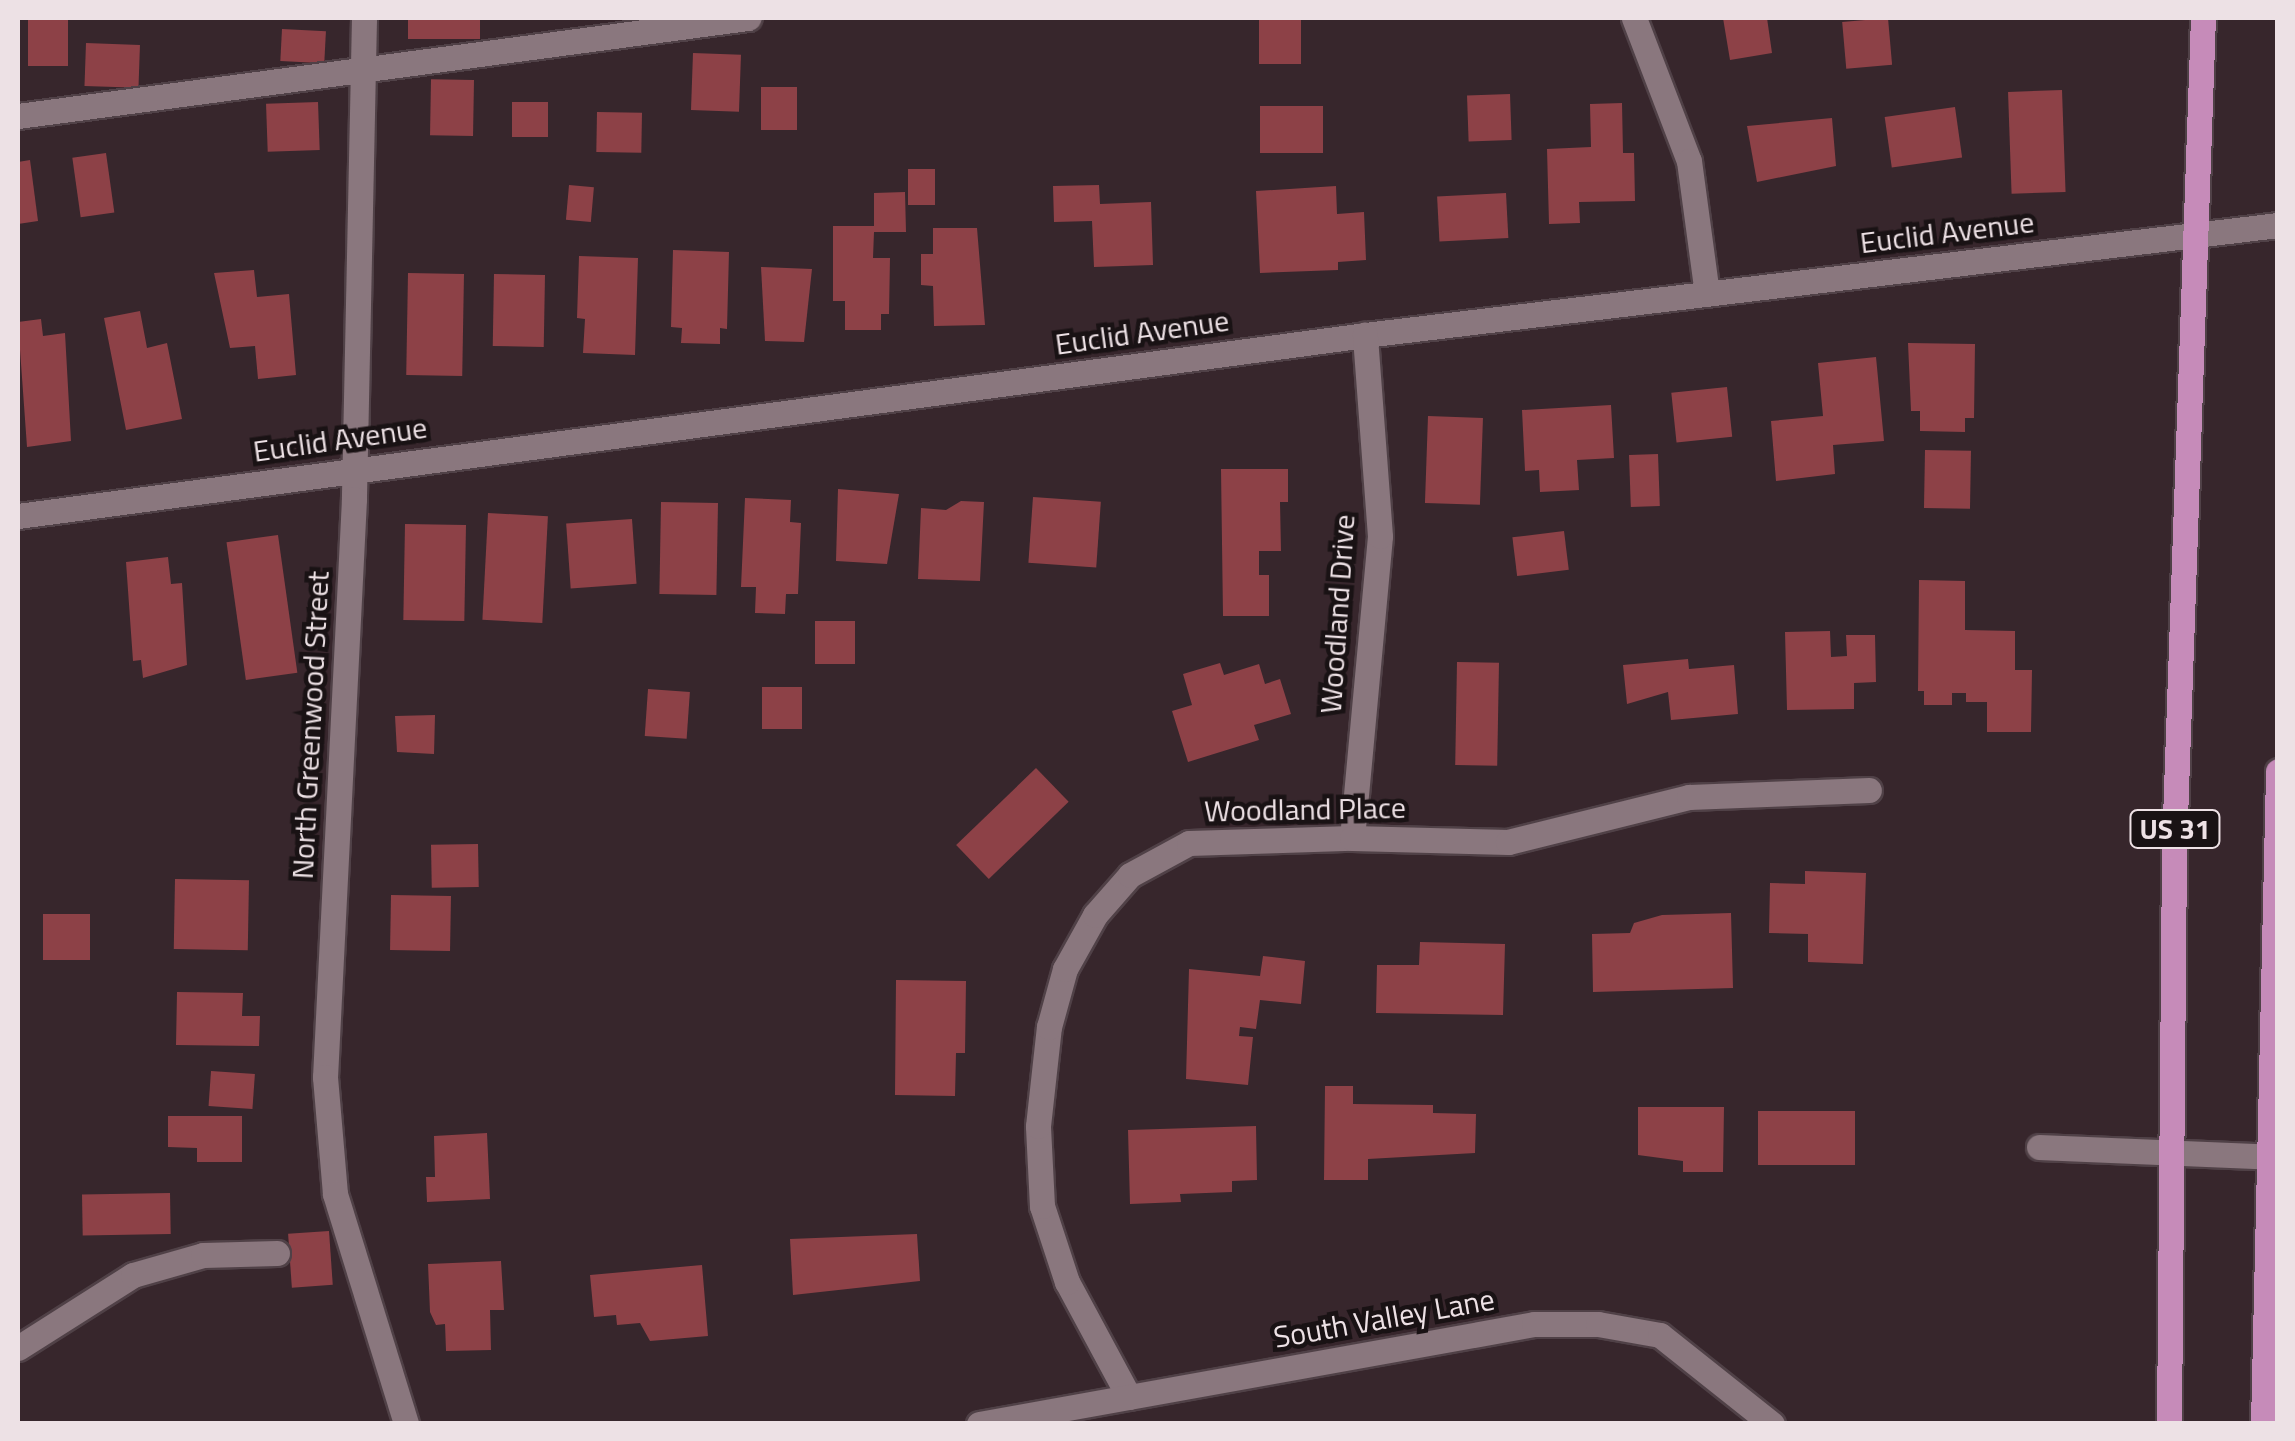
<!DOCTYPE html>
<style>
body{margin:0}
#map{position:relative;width:2295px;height:1441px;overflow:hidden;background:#37262c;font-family:"Titillium Web",sans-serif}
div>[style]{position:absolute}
.building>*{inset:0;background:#8d4147;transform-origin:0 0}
.roads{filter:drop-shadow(2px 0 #504147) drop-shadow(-2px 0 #504147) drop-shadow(0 2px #504147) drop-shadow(0 -2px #504147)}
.minor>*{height:25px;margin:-12.5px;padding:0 12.5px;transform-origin:12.5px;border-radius:12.5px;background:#8a777e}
.major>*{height:25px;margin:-12.5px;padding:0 12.5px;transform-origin:12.5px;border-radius:12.5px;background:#c68bb9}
span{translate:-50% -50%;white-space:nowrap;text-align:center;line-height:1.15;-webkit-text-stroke:9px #191214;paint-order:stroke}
.shield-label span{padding:2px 8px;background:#191214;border:2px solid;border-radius:8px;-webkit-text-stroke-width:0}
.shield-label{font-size:28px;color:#ede1e5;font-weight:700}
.street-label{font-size:30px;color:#ede1e5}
.frame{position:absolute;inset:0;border:20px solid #ede1e5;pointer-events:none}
</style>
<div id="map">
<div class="building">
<div style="left:28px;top:18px;width:40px;height:48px"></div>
<div style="left:408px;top:18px;width:72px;height:21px"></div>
<div style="left:1259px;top:18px;width:42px;height:46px"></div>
<div style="clip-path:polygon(1723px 18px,1767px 18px,1772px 53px,1730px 60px)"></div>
<div style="left:1888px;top:18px;width:47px;height:46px;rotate:85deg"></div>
<div style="left:282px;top:29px;width:44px;height:32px;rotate:3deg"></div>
<div style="left:86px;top:43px;width:54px;height:43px;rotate:2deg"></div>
<div style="left:693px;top:53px;width:48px;height:57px;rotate:2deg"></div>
<div style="left:474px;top:80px;width:56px;height:43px;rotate:91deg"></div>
<div style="left:761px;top:87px;width:36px;height:43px"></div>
<div style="left:2062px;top:90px;width:102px;height:54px;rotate:88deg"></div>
<div style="left:1510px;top:94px;width:46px;height:43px;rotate:88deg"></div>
<div style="left:318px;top:102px;width:48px;height:52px;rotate:88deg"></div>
<div style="left:548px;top:102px;width:35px;height:36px;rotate:90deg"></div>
<div style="clip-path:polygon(1622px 103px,1623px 153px,1634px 153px,1635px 201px,1579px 202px,1580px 223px,1549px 224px,1547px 149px,1591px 147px,1590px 104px)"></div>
<div style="left:1323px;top:106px;width:47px;height:63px;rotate:90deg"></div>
<div style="left:1955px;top:107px;width:51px;height:71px;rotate:82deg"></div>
<div style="left:597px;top:112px;width:45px;height:40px;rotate:1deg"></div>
<div style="clip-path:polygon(1832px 118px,1836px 166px,1757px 182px,1747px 126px)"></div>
<div style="left:106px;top:153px;width:60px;height:34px;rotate:82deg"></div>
<div style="clip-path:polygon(30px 160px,38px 221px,18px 224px,18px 162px)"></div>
<div style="left:908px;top:169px;width:27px;height:36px"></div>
<div style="left:569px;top:185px;width:25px;height:35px;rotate:5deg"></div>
<div style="clip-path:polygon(1099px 185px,1100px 204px,1151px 202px,1153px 265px,1094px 267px,1092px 221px,1054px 222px,1053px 186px)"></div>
<div style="clip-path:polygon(1336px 186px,1337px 214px,1364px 212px,1366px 260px,1338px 262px,1338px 270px,1260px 273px,1256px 191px)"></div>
<div style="clip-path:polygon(905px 192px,906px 232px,874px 232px,873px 258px,890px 258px,889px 314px,881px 314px,881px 330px,845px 330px,845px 301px,833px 301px,833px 226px,874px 226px,874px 193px)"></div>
<div style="left:1506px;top:193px;width:45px;height:69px;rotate:87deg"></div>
<div style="clip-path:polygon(933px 228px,977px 228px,985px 325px,934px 326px,933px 286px,921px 285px,921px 254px,933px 254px)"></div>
<div style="clip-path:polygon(673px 250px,729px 252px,727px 329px,720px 328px,720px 344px,681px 343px,682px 328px,671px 327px)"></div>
<div style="clip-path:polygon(579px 256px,638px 258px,635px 355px,583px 353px,585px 319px,577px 318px)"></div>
<div style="clip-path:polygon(761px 267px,812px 269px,804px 342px,765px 341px)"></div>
<div style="clip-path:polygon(254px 270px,257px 297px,289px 294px,296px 375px,258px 379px,255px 346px,230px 348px,214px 273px)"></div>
<div style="left:408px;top:273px;width:56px;height:102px;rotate:1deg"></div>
<div style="left:494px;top:274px;width:51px;height:72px;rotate:1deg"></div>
<div style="clip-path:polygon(140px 311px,147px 348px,167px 343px,182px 419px,126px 430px,104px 318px)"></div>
<div style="clip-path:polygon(41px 319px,43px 336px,65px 333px,71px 441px,27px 447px,18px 322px)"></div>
<div style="clip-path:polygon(1908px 343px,1975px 344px,1974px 418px,1965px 418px,1965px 432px,1920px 431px,1920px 411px,1911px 411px)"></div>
<div style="clip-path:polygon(1876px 357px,1884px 441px,1833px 445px,1835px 474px,1776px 481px,1771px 421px,1823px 416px,1818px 363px)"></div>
<div style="left:1727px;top:387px;width:50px;height:56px;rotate:84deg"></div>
<div style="clip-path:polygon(1611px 405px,1614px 458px,1577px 460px,1579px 490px,1540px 492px,1539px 470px,1525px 471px,1522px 410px)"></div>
<div style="left:1428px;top:416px;width:55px;height:87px;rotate:2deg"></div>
<div style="left:1925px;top:450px;width:46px;height:58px;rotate:1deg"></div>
<div style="left:1658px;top:454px;width:52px;height:29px;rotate:88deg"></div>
<div style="clip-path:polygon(1221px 469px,1288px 469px,1288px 502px,1280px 502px,1281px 551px,1259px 551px,1259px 575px,1269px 575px,1269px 616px,1223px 616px)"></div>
<div style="clip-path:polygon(838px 489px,899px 494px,887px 564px,836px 561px)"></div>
<div style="left:1033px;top:497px;width:68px;height:66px;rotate:4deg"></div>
<div style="clip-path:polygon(745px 498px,791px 500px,790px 522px,801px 523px,798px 594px,786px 594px,785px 614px,755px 613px,756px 587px,741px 587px)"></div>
<div style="clip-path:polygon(961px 501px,984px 502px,980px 581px,918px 579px,921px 508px,946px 510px)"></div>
<div style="left:661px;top:502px;width:57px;height:92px;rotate:1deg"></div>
<div style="left:488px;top:513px;width:60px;height:107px;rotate:3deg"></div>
<div style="left:632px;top:519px;width:65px;height:66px;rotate:86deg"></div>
<div style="left:405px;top:524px;width:61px;height:96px;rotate:1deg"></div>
<div style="left:1564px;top:531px;width:39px;height:52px;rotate:83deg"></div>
<div style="left:278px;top:535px;width:139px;height:52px;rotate:82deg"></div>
<div style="clip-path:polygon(168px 557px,171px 584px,182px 583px,187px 665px,143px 678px,141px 660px,133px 661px,126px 562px)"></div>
<div style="clip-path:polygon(1919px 580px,1965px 581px,1965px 630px,2015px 631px,2015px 670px,2032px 670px,2031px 732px,1987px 732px,1987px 702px,1966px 702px,1966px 693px,1952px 693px,1952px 705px,1924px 705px,1924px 691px,1918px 691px)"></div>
<div style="left:815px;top:621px;width:40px;height:43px"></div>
<div style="clip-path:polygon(1830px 631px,1831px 657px,1847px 656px,1846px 635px,1875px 635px,1876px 682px,1854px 683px,1854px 709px,1787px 710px,1785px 632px)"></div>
<div style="clip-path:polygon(1688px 659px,1689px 669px,1734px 665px,1738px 714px,1671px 720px,1668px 692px,1627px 704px,1623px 665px)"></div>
<div style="left:1457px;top:662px;width:42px;height:103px;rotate:1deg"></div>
<div style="clip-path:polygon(1220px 663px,1224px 675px,1259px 664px,1265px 684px,1280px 679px,1291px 714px,1254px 725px,1259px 740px,1188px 762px,1172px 711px,1192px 705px,1183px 674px)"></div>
<div style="left:762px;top:687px;width:40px;height:42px"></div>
<div style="left:648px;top:689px;width:42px;height:47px;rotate:4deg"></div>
<div style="clip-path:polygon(435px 715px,434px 754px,397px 752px,395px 716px)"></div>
<div style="left:1036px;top:768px;width:47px;height:111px;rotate:46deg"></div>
<div style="left:478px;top:844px;width:43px;height:47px;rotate:89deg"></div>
<div style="clip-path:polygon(1805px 871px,1866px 873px,1863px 964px,1808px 962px,1808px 934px,1769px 933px,1770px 883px,1805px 884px)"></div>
<div style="left:175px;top:879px;width:74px;height:70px;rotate:1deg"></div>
<div style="left:391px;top:895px;width:60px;height:55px;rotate:1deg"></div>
<div style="clip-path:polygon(1731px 913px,1733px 988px,1593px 992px,1592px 934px,1630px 933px,1634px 923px,1662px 915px)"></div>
<div style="left:43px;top:914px;width:47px;height:46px"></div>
<div style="clip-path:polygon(1420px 942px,1505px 944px,1503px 1015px,1376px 1013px,1377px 965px,1419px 965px)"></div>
<div style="clip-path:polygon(1263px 956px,1305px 961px,1301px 1004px,1260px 1000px,1256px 1029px,1240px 1027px,1239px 1036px,1253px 1037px,1248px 1085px,1186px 1079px,1189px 969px,1260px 976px)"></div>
<div style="clip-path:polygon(896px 980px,966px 981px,965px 1053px,956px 1053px,955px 1096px,895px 1095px)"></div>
<div style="clip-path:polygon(177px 992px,243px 993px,242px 1016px,260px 1016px,259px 1046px,176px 1045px)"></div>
<div style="left:211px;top:1071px;width:44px;height:35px;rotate:4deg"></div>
<div style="clip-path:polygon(1325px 1086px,1353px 1086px,1353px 1104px,1433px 1105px,1433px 1113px,1476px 1114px,1475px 1153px,1368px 1159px,1368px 1180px,1324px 1180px)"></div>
<div style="clip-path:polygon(1638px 1107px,1724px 1107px,1723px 1172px,1683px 1172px,1683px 1161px,1638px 1155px)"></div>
<div style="left:1855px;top:1111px;width:54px;height:97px;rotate:90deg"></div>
<div style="clip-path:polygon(168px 1116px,242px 1116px,242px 1162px,197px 1162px,197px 1148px,168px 1147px)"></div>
<div style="clip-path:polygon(1256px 1126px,1257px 1180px,1232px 1181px,1232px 1192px,1180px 1194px,1181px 1202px,1130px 1204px,1128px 1130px)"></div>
<div style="clip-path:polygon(487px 1133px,490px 1199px,427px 1202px,426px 1177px,435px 1177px,434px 1136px)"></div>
<div style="left:170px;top:1193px;width:41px;height:88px;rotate:89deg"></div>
<div style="left:329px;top:1231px;width:54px;height:41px;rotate:86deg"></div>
<div style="clip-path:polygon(917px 1234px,920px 1281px,793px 1295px,790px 1239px)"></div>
<div style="clip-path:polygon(501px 1261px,504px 1310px,490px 1310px,491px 1350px,446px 1351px,445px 1324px,436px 1325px,430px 1312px,428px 1264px)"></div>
<div style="clip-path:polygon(702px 1265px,708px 1336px,650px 1341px,640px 1323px,617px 1325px,616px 1315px,594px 1317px,590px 1275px)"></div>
</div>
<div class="roads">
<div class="minor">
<div style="left:364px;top:18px;width:481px;rotate:91.2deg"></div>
<div style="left:354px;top:499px;width:579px;rotate:92.87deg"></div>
<div style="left:325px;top:1077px;width:117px;rotate:85.1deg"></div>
<div style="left:335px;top:1194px;width:241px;rotate:72.8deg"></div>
<div style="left:1634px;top:18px;width:153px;rotate:69deg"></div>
<div style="left:1689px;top:161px;width:134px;rotate:82.3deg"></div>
<div style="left:18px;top:116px;width:737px;rotate:-7.65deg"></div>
<div style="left:18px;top:516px;width:1359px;rotate:-7.65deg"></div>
<div style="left:1365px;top:335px;width:920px;rotate:-6.87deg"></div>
<div style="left:1352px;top:838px;width:303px;rotate:-84.7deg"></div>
<div style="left:1380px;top:536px;width:202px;rotate:-94.3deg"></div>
<div style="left:2039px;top:1147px;width:239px;rotate:2.4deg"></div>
<div style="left:18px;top:1348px;width:136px;rotate:-32.4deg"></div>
<div style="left:133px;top:1275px;width:73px;rotate:-15.9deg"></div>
<div style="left:203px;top:1255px;width:74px;rotate:-1.5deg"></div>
<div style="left:1129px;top:1397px;width:131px;rotate:-118.3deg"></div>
<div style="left:1067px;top:1282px;width:80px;rotate:-108.2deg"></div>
<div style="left:1042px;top:1206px;width:80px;rotate:-92.9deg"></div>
<div style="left:1038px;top:1126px;width:100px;rotate:-83.7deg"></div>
<div style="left:1049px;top:1027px;width:60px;rotate:-74.6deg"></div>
<div style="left:1065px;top:969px;width:62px;rotate:-60.9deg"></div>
<div style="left:1095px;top:915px;width:53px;rotate:-48.8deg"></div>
<div style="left:1130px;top:875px;width:67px;rotate:-28.5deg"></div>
<div style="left:1189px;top:843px;width:163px;rotate:-1.8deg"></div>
<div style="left:1352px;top:838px;width:156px;rotate:1.5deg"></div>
<div style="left:1508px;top:842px;width:187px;rotate:-14deg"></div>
<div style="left:1689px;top:797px;width:180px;rotate:-2.2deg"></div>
<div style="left:979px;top:1424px;width:564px;rotate:-10.21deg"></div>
<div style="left:1534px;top:1324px;width:64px"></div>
<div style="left:1598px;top:1324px;width:63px;rotate:10.1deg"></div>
<div style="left:1660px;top:1335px;width:143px;rotate:38.5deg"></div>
</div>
<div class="major">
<div style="left:2169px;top:1424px;width:577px;rotate:-89.5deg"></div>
<div style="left:2174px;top:847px;width:830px;rotate:-88deg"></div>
<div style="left:2263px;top:1424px;width:653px;rotate:-88.68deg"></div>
</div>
</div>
<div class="shield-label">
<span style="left:2175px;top:829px">US 31</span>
</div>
<div class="street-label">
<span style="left:1947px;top:232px;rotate:-7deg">Euclid Avenue</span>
<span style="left:1142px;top:332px;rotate:-8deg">Euclid Avenue</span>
<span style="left:340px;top:439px;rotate:-8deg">Euclid Avenue</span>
<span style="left:1337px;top:614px;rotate:-86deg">Woodland Drive</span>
<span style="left:310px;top:725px;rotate:-87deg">North Greenwood Street</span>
<span style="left:1305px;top:809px;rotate:-1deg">Woodland Place</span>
<span style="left:1384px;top:1318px;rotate:-10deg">South Valley Lane</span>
</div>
<div class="frame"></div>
</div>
